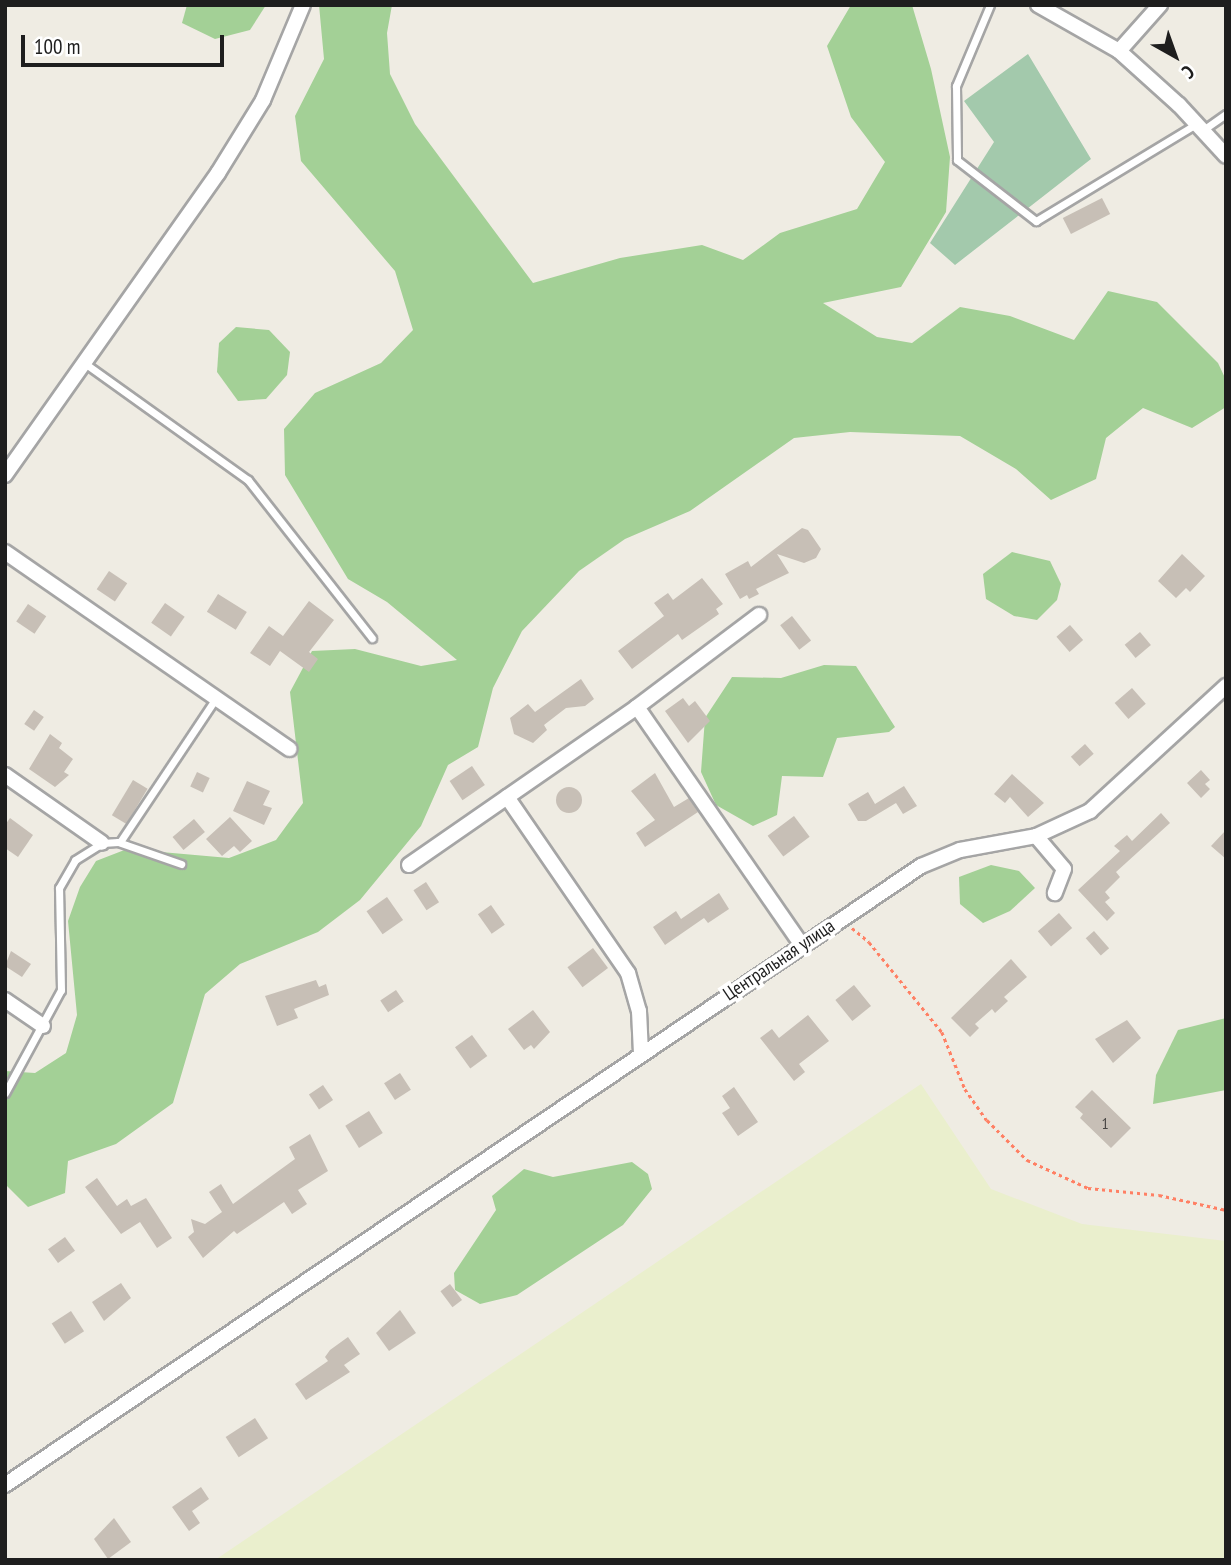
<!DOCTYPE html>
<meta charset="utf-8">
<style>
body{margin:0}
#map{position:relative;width:1231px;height:1565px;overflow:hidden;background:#efece3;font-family:"PT Sans Narrow",sans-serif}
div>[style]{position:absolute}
.farmland>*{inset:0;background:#eaefcd}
.forest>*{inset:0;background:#a3d096}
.cemetery>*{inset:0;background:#a3c9ac}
.building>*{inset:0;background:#c7bfb6;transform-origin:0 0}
.round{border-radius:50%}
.path>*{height:2.5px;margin-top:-1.25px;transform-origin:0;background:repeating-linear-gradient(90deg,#ff8064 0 3.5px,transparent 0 7px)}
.roads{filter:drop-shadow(2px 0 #a5a5a5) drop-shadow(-2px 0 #a5a5a5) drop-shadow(0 2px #a5a5a5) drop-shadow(0 -2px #a5a5a5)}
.lane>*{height:7px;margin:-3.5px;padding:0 3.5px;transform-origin:3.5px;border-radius:3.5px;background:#fff}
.street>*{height:14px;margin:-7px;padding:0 7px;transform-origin:7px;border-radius:7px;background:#fff}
span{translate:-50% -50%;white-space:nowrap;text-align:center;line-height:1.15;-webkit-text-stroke:7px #fff;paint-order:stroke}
.number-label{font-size:16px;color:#484644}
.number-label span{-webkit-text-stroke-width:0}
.street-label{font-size:19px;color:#1e1e1e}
.frame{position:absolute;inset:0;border:7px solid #1e1e1e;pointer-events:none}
.north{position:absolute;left:1140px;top:21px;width:70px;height:70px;-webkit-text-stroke:5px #fff;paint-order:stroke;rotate:140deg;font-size:19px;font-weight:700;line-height:28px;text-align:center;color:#1e1e1e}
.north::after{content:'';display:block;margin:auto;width:24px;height:32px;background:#1e1e1e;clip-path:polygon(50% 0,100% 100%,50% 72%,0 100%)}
.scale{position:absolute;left:21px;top:35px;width:203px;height:32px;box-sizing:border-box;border:4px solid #1e1e1e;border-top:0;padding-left:9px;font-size:21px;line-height:24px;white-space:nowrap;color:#1e1e1e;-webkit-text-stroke:5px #fff;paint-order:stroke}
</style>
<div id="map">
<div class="farmland">
<div style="clip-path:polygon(921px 1084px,991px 1189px,1082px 1224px,1226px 1241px,1226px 1560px,215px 1560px)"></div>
</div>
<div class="forest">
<div style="clip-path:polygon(187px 5px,266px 5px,250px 30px,215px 39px,182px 23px)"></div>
<div style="clip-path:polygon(319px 5px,392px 5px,387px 33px,390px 74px,415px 124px,533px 283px,620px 258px,702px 245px,743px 260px,780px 233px,857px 209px,885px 162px,851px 117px,827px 46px,851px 5px,912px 5px,931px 69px,950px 157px,946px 212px,901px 287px,823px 303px,877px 337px,912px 343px,960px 307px,1010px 316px,1074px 340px,1108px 291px,1157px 302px,1218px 363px,1226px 380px,1226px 407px,1192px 428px,1143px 408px,1106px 438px,1096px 479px,1051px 500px,1016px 469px,960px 436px,850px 432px,794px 438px,690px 511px,625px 539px,579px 571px,522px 631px,493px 688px,478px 747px,448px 765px,421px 826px,360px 900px,318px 932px,240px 964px,205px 994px,173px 1103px,116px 1144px,68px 1161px,65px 1193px,28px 1207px,5px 1184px,5px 1071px,35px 1073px,66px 1053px,77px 1015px,68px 921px,80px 887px,96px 861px,127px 849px,229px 858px,276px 840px,303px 803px,290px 692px,312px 651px,355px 649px,421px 666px,457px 660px,387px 602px,348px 579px,285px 475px,284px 429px,315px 393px,381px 363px,413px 330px,395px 271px,301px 161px,295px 116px,324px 59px)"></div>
<div style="clip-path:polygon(236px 327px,269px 330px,290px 352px,287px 375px,266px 399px,238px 401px,217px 372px,219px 343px)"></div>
<div style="clip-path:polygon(1012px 552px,1050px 561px,1061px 584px,1057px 600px,1037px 620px,1014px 616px,986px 599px,983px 574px)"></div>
<div style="clip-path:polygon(824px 665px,856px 666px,895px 727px,889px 732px,837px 738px,823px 777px,782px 776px,777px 815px,753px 826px,716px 805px,701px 772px,705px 718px,732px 677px,781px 678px)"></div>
<div style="clip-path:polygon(991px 865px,1019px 871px,1035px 888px,1010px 911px,983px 923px,960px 904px,959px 877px)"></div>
<div style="clip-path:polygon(1226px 1018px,1226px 1090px,1153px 1104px,1156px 1075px,1178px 1030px)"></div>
<div style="clip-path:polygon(632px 1162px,648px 1174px,652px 1189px,623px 1225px,517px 1295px,480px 1304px,455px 1290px,454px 1273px,496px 1210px,492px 1196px,524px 1169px,553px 1177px)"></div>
</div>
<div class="cemetery">
<div style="clip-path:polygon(1028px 54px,1091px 159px,955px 265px,930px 243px,994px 142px,964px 101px)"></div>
</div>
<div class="building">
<div style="left:1102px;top:198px;width:18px;height:44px;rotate:63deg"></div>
<div style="clip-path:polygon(802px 528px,808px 530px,821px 549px,816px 558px,804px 563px,777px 554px,789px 573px,756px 589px,759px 594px,749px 599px,747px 595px,740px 599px,725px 574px,748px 561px,751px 567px)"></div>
<div style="clip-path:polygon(1182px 554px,1205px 576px,1190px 592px,1186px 588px,1176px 598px,1158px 581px)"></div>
<div style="left:109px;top:571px;width:22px;height:22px;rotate:34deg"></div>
<div style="clip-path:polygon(702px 578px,723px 604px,716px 609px,719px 614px,682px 640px,678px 634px,632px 669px,618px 651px,664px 616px,654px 603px,668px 593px,673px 600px)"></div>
<div style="left:218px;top:594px;width:34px;height:21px;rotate:32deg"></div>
<div style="clip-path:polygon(309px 601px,334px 620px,309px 652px,318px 659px,309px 672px,280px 651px,270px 666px,250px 653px,269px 626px,283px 636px)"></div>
<div style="left:165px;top:603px;width:24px;height:24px;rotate:35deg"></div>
<div style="left:28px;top:604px;width:22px;height:21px;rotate:34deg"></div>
<div style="left:792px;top:616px;width:31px;height:15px;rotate:52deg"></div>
<div style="left:1070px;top:625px;width:20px;height:18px;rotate:49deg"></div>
<div style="left:1140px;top:632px;width:17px;height:20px;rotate:50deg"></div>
<div style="clip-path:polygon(581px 679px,594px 699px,585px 706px,566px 708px,544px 725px,547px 730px,533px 743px,514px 734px,510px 718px,528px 704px,535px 712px)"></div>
<div style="left:1132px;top:688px;width:21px;height:23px;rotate:49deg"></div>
<div style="clip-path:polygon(683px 698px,689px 706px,695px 701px,710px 721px,688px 743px,665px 711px)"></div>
<div style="left:34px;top:710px;width:12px;height:17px;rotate:35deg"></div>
<div style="clip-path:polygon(50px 734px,62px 743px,59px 748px,73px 759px,64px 772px,69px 775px,55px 787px,29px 769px)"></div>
<div style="left:1085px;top:744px;width:13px;height:19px;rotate:48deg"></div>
<div style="left:472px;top:766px;width:23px;height:27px;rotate:56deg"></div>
<div style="clip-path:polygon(1201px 770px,1210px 780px,1205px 784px,1210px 789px,1201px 798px,1187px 783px)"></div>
<div style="left:197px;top:772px;width:14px;height:16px;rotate:25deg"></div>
<div style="clip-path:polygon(655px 773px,674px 807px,689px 798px,698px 812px,645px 847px,636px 833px,655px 820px,631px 791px)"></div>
<div style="clip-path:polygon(1012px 774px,1044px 803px,1028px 817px,1010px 797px,1005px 803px,994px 794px)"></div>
<div style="left:133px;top:780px;width:17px;height:41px;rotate:31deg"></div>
<div style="clip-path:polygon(247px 781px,270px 791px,263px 805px,272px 808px,264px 825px,233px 811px)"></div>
<div style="clip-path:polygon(904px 786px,917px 806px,903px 814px,896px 803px,866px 821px,858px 821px,848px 804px,868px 792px,875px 804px)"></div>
<div class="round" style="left:556px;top:787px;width:26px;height:26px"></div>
<div style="clip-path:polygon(1161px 813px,1170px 823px,1116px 872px,1120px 877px,1105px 892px,1110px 898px,1105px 902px,1115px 913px,1107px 921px,1078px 890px,1120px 851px,1114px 846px,1127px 835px,1132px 841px)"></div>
<div style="left:794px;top:816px;width:26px;height:33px;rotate:53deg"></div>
<div style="clip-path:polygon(230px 817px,252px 841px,240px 852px,234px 846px,222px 856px,206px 839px)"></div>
<div style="clip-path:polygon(10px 818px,33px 835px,18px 857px,5px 848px,5px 825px)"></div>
<div style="left:194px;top:819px;width:17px;height:28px;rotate:50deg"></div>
<div style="clip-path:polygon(1226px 830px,1226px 859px,1211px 846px)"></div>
<div style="left:426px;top:882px;width:24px;height:15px;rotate:57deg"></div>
<div style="clip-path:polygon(719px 893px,729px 909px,708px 923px,704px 918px,665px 945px,653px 927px,676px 911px,681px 919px)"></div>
<div style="left:387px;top:897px;width:28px;height:25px;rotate:55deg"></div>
<div style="left:491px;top:905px;width:24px;height:16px;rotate:55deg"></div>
<div style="left:1059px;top:913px;width:20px;height:28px;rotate:49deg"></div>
<div style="left:1094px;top:931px;width:23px;height:11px;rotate:49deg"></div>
<div style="left:593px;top:948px;width:25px;height:32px;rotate:53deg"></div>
<div style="clip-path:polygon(11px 951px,31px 964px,22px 977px,5px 966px)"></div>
<div style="clip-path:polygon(1011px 959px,1027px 977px,1004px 997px,1008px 1001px,995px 1013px,992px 1009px,975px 1024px,979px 1028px,970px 1037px,951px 1018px)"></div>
<div style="clip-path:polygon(316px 980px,319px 987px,326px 984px,329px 995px,294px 1009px,298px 1018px,277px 1026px,265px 996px)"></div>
<div style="left:854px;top:985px;width:27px;height:24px;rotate:51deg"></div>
<div style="left:396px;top:990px;width:14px;height:19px;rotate:56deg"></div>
<div style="clip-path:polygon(533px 1010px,550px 1032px,534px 1049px,531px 1045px,524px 1050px,508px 1029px)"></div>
<div style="clip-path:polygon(808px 1015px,829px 1041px,799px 1064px,805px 1072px,794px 1081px,760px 1038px,772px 1029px,779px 1038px)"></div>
<div style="clip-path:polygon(1127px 1020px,1141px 1038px,1113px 1063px,1095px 1039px)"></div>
<div style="left:472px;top:1035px;width:26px;height:21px;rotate:54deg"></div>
<div style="left:400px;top:1073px;width:20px;height:19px;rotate:57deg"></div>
<div style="left:323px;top:1085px;width:18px;height:17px;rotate:56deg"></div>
<div style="clip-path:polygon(734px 1087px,758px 1122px,738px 1136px,722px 1113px,730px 1108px,722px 1096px)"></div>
<div style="clip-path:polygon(1092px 1090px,1131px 1128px,1111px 1148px,1080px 1118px,1083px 1114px,1075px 1107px)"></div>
<div style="left:369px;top:1111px;width:26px;height:28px;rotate:58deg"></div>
<div style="clip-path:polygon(310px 1134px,328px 1171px,298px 1190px,307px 1204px,292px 1214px,284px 1202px,237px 1234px,234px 1231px,203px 1258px,188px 1237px,194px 1232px,191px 1219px,205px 1224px,222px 1212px,209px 1192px,221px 1184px,233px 1204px,295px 1159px,289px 1147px)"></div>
<div style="clip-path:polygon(97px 1178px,117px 1206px,127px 1199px,131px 1206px,146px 1198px,172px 1238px,157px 1248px,140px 1222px,121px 1234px,85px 1187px)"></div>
<div style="left:65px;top:1237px;width:17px;height:21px;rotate:54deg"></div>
<div style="clip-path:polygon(121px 1283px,131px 1298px,104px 1321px,92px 1302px)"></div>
<div style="left:450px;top:1284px;width:20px;height:12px;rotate:53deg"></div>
<div style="clip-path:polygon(400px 1310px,416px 1333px,389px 1351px,376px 1333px)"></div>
<div style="left:71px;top:1311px;width:24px;height:23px;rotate:57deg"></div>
<div style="clip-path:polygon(348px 1337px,360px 1354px,344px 1365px,350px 1372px,306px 1400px,295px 1384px,328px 1361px,325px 1357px,330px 1350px)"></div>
<div style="left:255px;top:1418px;width:24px;height:35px;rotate:57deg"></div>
<div style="clip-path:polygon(201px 1487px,209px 1499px,192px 1511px,200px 1523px,189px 1531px,172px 1507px)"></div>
<div style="clip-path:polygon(114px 1518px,131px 1542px,108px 1559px,94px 1539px)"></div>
</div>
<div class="path">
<div style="left:852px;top:928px;width:22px;rotate:39deg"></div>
<div style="left:869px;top:942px;width:116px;rotate:51deg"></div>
<div style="left:942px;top:1032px;width:61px;rotate:68deg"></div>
<div style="left:965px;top:1089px;width:38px;rotate:55deg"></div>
<div style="left:987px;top:1120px;width:57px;rotate:45deg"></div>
<div style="left:1027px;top:1160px;width:67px;rotate:24.7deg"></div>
<div style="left:1088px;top:1188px;width:71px;rotate:5.6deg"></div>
<div style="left:1159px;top:1195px;width:69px;rotate:12.6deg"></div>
</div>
<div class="roads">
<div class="lane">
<div style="left:990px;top:5px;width:88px;rotate:112.8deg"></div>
<div style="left:956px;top:86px;width:74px;rotate:89.2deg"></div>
<div style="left:957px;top:160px;width:100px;rotate:37.7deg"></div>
<div style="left:1036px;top:221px;width:187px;rotate:-31.2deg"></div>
<div style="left:1203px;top:130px;width:28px;rotate:-35deg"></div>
<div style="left:83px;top:362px;width:203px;rotate:35.6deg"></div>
<div style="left:248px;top:480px;width:201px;rotate:51.9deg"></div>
<div style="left:120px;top:842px;width:173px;rotate:-56.3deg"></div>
<div style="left:5px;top:1093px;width:117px;rotate:-61.5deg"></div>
<div style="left:61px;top:990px;width:102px;rotate:-91.1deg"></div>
<div style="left:59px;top:888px;width:32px;rotate:-60deg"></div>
<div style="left:75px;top:860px;width:32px;rotate:-32deg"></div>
<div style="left:102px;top:843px;width:16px;rotate:-4deg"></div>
<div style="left:118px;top:842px;width:67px;rotate:19.2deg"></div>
</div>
<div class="street">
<div style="left:1038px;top:5px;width:93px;rotate:29.6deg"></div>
<div style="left:1119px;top:51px;width:81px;rotate:42deg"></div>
<div style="left:1179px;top:105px;width:69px;rotate:47.3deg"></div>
<div style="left:1119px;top:51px;width:62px;rotate:-48.3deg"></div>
<div style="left:5px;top:475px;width:370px;rotate:-54.8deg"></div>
<div style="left:218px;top:173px;width:86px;rotate:-58.3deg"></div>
<div style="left:263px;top:100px;width:103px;rotate:-67.2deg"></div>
<div style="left:5px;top:552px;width:346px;rotate:34.7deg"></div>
<div style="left:637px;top:707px;width:290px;rotate:55.3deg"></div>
<div style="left:5px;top:775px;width:118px;rotate:35deg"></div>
<div style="left:507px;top:797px;width:214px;rotate:55.5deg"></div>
<div style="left:628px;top:973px;width:40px;rotate:74deg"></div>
<div style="left:639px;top:1011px;width:43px;rotate:87.3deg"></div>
<div style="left:1036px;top:836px;width:43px;rotate:49.7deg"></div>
<div style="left:1064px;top:869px;width:26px;rotate:111deg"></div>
<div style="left:409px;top:865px;width:277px;rotate:-34.7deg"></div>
<div style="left:637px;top:707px;width:153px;rotate:-37deg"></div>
<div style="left:5px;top:1000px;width:46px;rotate:34.4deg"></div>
<div style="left:5px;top:1485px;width:1106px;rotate:-34.05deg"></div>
<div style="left:921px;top:866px;width:42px;rotate:-22.3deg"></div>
<div style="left:960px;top:850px;width:77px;rotate:-10.4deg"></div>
<div style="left:1036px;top:836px;width:60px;rotate:-24.8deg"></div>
<div style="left:1090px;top:811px;width:185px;rotate:-42.6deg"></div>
</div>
</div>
<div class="number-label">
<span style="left:1105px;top:1123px">1</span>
</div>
<div class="street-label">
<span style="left:779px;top:960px;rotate:-34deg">Центральная улица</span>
</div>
<div class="frame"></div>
<div class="north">С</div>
<div class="scale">100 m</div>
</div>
